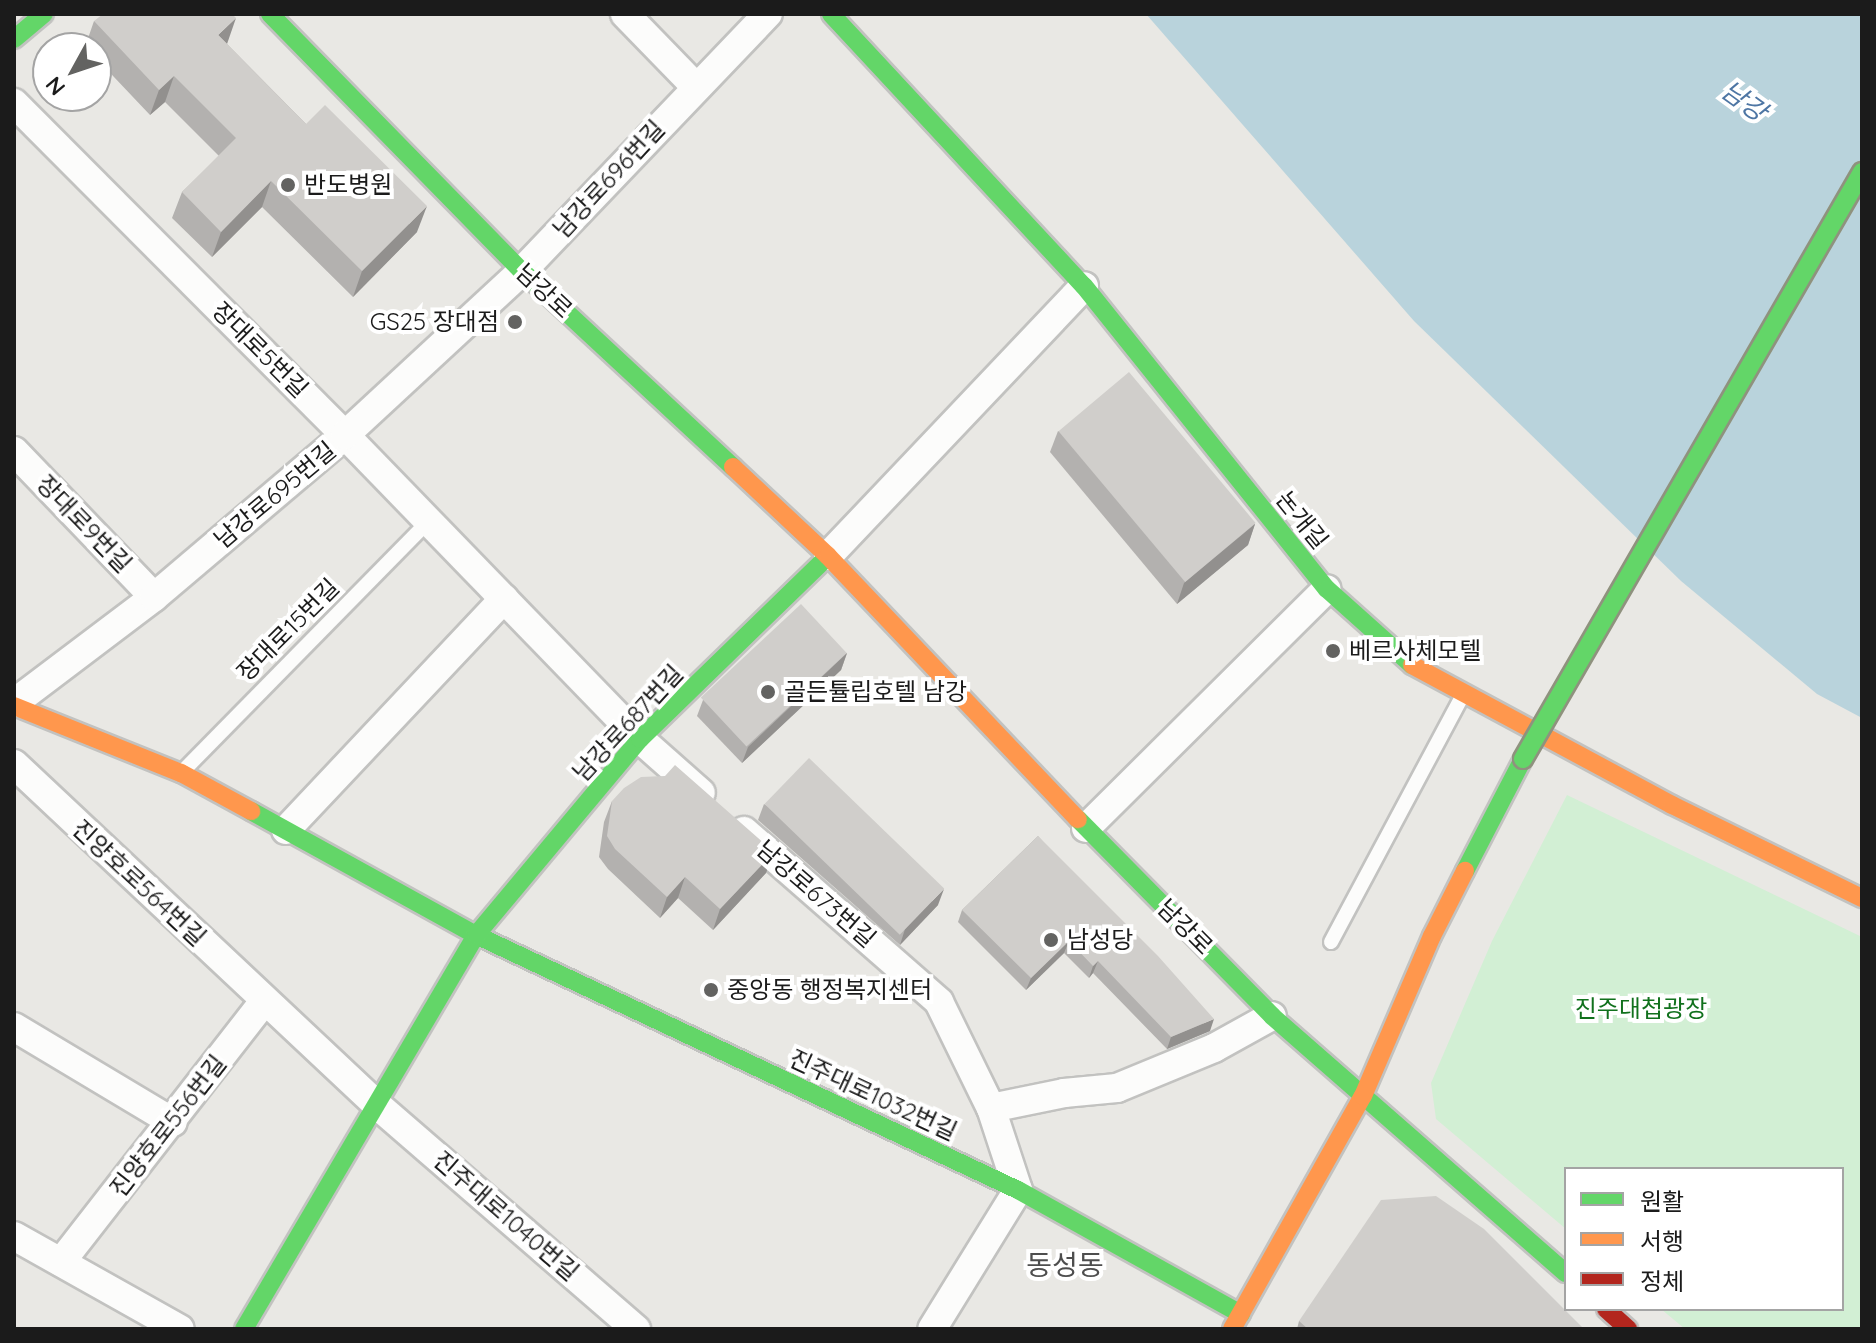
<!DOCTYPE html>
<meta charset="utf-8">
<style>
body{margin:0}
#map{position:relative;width:1876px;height:1343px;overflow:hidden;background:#e9e8e4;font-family:Quicksand,"Noto Sans KR",sans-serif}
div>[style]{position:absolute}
.park>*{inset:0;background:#d2efd4}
.water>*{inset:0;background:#b9d3dc}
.roads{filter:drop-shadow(2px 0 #c2c2c0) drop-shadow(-2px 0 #c2c2c0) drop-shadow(0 2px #c2c2c0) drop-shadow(0 -2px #c2c2c0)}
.lane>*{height:14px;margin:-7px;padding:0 7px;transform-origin:7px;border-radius:7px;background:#fcfcfb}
.street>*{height:28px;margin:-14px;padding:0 14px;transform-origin:14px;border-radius:14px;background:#fcfcfb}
.fast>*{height:18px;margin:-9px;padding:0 9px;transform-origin:9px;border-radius:9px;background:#63d668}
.slow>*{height:18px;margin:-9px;padding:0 9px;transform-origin:9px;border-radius:9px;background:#ff974d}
.jam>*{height:18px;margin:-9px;padding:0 9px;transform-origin:9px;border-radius:9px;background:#b3261e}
.bridges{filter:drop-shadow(2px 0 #8f927e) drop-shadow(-2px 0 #8f927e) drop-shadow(0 2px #8f927e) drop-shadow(0 -2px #8f927e)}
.fast-bridge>*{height:18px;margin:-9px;padding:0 9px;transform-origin:9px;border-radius:9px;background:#63d668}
.wall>*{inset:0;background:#b3b1af}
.shaded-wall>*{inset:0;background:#92908e}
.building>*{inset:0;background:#d0cecb;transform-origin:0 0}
.dots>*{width:22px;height:22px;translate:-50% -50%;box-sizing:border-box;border:4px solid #fff;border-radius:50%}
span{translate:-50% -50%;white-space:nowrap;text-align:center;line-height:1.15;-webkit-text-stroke:8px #fff;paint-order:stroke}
.street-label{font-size:24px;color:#1b1b1b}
.poi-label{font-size:24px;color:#1b1b1b}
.left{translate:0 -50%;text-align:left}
.right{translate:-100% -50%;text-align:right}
.park-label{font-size:24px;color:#11711d}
.water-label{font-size:26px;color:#4e76a4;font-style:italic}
.quarter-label{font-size:28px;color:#4e4e4e}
.frame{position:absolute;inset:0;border:16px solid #1b1b1b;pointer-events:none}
.legend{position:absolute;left:1564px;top:1167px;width:280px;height:144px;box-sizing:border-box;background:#fff;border:2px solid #a4a4a4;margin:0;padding:10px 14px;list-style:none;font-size:24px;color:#1b1b1b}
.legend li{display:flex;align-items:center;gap:16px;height:40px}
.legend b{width:40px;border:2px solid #a4a4a4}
.north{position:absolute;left:32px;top:32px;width:80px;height:80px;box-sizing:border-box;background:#fff;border:2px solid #a4a4a4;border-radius:50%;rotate:230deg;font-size:22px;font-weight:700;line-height:32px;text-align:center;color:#1b1b1b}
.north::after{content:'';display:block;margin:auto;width:28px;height:36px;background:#636361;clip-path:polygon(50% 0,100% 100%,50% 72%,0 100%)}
</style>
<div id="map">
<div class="park">
<div style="clip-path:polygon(1567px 795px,1862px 937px,1862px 1329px,1685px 1329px,1661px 1309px,1842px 1309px,1842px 1169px,1566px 1169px,1566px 1229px,1436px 1119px,1431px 1083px,1492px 941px)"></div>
</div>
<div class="water">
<div style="clip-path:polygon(1146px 14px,1862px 14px,1862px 718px,1817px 694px,1681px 581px,1414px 321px)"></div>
</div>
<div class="roads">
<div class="lane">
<div style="left:184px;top:770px;width:349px;rotate:-45.5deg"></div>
<div style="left:1331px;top:942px;width:280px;rotate:-61.9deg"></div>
</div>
<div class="street">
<div style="left:625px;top:14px;width:102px;rotate:45.8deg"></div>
<div style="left:14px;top:103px;width:469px;rotate:45.1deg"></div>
<div style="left:345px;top:435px;width:424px;rotate:45.9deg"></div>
<div style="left:640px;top:739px;width:81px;rotate:41.5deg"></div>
<div style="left:14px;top:451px;width:202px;rotate:46.2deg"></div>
<div style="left:828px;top:556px;width:372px;rotate:-46.5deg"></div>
<div style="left:14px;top:703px;width:176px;rotate:-37.1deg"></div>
<div style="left:154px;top:597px;width:250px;rotate:-40.3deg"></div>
<div style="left:345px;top:435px;width:241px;rotate:-42.8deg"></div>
<div style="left:522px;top:271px;width:356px;rotate:-46.3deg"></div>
<div style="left:14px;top:764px;width:497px;rotate:43.2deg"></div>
<div style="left:376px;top:1104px;width:344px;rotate:40.9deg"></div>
<div style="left:1086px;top:828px;width:339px;rotate:-44.8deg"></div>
<div style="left:286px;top:830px;width:318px;rotate:-46.7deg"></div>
<div style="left:744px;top:831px;width:259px;rotate:41.2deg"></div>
<div style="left:939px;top:1002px;width:118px;rotate:63.9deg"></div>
<div style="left:991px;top:1108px;width:86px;rotate:71.8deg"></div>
<div style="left:1018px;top:1190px;width:163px;rotate:121.7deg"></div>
<div style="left:14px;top:1027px;width:185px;rotate:30.9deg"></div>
<div style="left:991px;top:1108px;width:75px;rotate:-11.6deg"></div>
<div style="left:1064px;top:1093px;width:53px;rotate:-5.4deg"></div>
<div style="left:1117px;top:1088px;width:105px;rotate:-22.4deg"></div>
<div style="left:1214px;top:1048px;width:66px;rotate:-28.9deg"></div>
<div style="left:14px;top:1236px;width:190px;rotate:29.3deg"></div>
<div style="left:61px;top:1262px;width:331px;rotate:-52.1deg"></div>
</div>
<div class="fast">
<div style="left:270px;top:14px;width:360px;rotate:45.6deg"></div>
<div style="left:522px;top:271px;width:288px;rotate:42.9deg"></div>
<div style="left:831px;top:14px;width:371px;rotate:47.1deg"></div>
<div style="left:1084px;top:286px;width:388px;rotate:51.3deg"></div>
<div style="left:1327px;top:589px;width:114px;rotate:41.8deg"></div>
<div style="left:14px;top:39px;width:39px;rotate:-40deg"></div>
<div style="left:251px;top:811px;width:257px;rotate:28.9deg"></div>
<div style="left:476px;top:935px;width:599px;rotate:25.2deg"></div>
<div style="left:1018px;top:1190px;width:255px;rotate:29.1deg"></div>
<div style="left:1078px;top:819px;width:276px;rotate:45.4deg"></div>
<div style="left:1272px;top:1016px;width:390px;rotate:41.2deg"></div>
<div style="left:1465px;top:871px;width:126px;rotate:-62.6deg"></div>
<div style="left:244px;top:1329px;width:457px;rotate:-59.5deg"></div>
<div style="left:476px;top:935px;width:256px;rotate:-50.1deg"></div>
<div style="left:640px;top:739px;width:262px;rotate:-44.2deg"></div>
</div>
<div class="slow">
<div style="left:733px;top:467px;width:130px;rotate:43.1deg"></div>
<div style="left:828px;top:556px;width:363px;rotate:46.5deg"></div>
<div style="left:1412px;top:665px;width:295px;rotate:28.3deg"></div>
<div style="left:1672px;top:805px;width:212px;rotate:26.1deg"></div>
<div style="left:14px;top:706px;width:180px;rotate:21.9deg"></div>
<div style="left:181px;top:773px;width:80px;rotate:28.5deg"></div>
<div style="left:1232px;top:1329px;width:267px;rotate:-60.7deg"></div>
<div style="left:1363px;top:1096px;width:174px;rotate:-66.7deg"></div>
<div style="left:1432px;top:936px;width:73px;rotate:-63.1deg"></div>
</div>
<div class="jam">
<div style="left:1606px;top:1309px;width:30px;rotate:42deg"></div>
</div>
</div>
<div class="bridges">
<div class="fast-bridge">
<div style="left:1523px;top:759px;width:678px;rotate:-59.99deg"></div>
</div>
</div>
<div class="wall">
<div style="clip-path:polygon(94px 21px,227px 44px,306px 124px,417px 232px,353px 297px,262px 207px,212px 257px,172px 218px,182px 192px,219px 156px,165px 102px,150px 115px,96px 58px,96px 48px,86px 48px,85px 47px)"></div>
<div style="clip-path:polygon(1058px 431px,1255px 524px,1248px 545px,1177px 604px,1050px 452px)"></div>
<div style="clip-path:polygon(847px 653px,841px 670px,742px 763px,697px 716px,703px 700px)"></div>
<div style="clip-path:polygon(612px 801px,774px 852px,766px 873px,713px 930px,678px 898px,660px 918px,608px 869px,599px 857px,604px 822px)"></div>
<div style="clip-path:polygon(764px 804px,938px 905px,900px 945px,758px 820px)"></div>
<div style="clip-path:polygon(1038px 836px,1210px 1031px,1167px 1049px,1093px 973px,1089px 978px,1064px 953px,1026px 990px,958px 922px,962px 910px)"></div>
<div style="clip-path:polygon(1299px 1321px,1584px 1329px,1297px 1329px)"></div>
</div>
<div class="shaded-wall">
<div style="clip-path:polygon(236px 18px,227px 44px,218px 35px)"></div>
<div style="clip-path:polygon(174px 76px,165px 102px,150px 115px,159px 90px)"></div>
<div style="clip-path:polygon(271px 181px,262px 207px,212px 257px,221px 232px)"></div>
<div style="clip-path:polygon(427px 206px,417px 232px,353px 297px,362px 271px)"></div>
<div style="clip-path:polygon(1255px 524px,1248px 545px,1177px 604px,1184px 583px)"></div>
<div style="clip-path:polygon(847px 653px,841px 670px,742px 763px,748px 747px)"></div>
<div style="clip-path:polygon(774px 852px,766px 873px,713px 930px,720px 909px)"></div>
<div style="clip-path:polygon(685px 877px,678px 898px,660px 918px,667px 897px)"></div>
<div style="clip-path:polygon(944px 889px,938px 905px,900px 945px,905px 929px)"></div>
<div style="clip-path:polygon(1069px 941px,1064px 953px,1026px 990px,1031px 978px)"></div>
<div style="clip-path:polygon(1098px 961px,1093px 973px,1089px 978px,1093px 966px)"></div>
<div style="clip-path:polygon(1214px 1019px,1210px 1031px,1167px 1049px,1171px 1037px)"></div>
</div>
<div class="building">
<div style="clip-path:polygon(103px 14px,232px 14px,236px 18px,218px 35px,306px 124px,325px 105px,427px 206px,362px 271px,271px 181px,221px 232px,182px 192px,236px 138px,174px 76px,159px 90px,94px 21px)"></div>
<div style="left:1129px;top:372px;width:197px;height:92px;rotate:50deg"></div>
<div style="left:801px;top:604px;width:67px;height:137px;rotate:47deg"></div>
<div style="left:809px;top:758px;width:188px;height:64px;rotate:44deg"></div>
<div style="clip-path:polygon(675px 765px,774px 852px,720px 909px,685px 877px,667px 897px,615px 849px,607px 836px,612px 801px,624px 788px,641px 777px,665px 776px)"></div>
<div style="clip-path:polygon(1038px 836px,1158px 956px,1214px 1019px,1171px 1037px,1098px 961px,1093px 966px,1069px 941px,1031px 978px,962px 910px)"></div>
<div style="clip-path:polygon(1436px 1196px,1484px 1229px,1584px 1329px,1308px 1329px,1299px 1321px,1381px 1200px)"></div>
</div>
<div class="dots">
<div style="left:288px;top:185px;background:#636361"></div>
<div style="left:515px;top:322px;background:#636361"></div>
<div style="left:1333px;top:651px;background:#636361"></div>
<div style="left:768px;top:692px;background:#636361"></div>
<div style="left:1051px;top:940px;background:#636361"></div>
<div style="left:711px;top:990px;background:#636361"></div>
</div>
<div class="street-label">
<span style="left:609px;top:179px;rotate:-47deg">남강로696번길</span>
<span style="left:544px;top:291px;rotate:43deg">남강로</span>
<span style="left:260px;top:350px;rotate:45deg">장대로5번길</span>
<span style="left:275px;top:495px;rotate:-40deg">남강로695번길</span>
<span style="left:1302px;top:520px;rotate:51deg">논개길</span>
<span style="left:84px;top:524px;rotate:46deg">장대로9번길</span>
<span style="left:288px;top:630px;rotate:-45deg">장대로15번길</span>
<span style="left:628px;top:723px;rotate:-47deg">남강로687번길</span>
<span style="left:139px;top:883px;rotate:43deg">진양호로564번길</span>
<span style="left:816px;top:894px;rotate:41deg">남강로673번길</span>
<span style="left:1185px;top:927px;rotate:45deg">남강로</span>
<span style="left:873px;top:1095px;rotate:25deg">진주대로1032번길</span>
<span style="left:168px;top:1126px;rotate:-52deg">진양호로556번길</span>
<span style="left:506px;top:1216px;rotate:41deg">진주대로1040번길</span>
</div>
<div class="poi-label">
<span class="left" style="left:304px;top:185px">반도병원</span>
<span class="right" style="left:499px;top:322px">GS25 장대점</span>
<span class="left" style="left:1349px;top:651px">베르사체모텔</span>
<span class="left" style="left:784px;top:692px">골든튤립호텔 남강</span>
<span class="left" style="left:1067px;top:940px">남성당</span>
<span class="left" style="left:727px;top:990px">중앙동 행정복지센터</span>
</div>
<div class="park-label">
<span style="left:1641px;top:1009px">진주대첩광장</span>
</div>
<div class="water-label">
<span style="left:1744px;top:101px;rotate:36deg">남강</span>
</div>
<div class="quarter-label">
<span style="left:1065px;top:1265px">동성동</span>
</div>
<div class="frame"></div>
<ul class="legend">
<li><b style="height:10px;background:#63d668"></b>원활</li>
<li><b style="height:10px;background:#ff974d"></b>서행</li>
<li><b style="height:10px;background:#b3261e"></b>정체</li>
</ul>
<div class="north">N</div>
</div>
